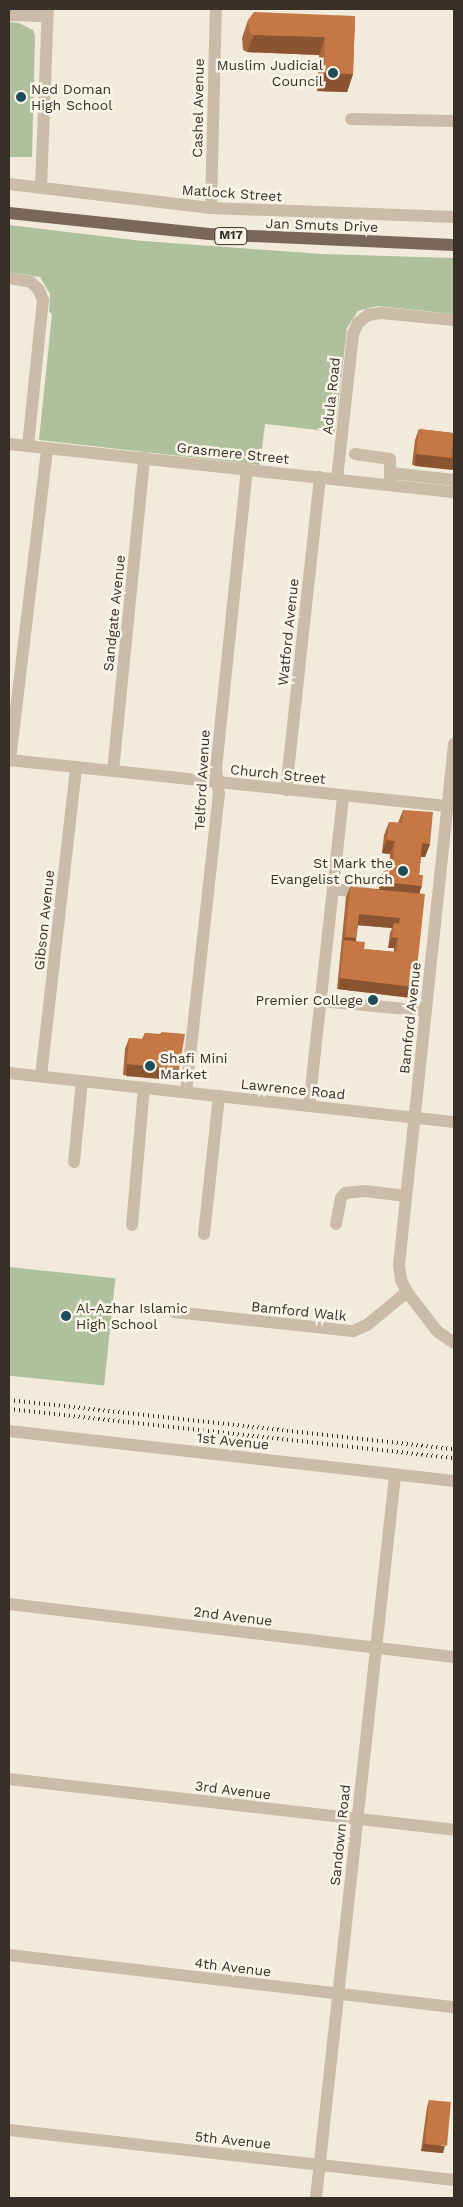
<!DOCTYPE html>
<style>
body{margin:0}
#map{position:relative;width:463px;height:2207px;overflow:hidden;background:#f2ebdc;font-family:"Work Sans",sans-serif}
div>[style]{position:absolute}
.green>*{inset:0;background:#afc19c;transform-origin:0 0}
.minor>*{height:12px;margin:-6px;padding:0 6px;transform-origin:6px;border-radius:6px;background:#cabca8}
.major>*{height:12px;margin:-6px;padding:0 6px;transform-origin:6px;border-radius:6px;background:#796859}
.rail>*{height:4px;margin-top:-2px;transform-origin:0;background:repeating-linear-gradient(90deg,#372f28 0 1px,transparent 0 5px)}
.wall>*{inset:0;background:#a9673c}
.shaded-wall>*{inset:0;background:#8a5431;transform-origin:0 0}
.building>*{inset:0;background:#c57846;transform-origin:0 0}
.dots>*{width:14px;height:14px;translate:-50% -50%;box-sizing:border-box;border:2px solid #f9f4e8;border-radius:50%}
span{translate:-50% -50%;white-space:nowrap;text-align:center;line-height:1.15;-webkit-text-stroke:5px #f9f4e8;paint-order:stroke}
.shield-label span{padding:1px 4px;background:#f9f4e8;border:1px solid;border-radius:4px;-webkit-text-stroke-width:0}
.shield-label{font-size:12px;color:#372f28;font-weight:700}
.poi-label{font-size:14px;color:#372f28}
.right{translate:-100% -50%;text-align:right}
.left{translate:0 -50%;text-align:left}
.street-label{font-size:14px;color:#372f28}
.frame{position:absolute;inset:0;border:10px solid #372f28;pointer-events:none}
</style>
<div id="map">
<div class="green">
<div style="clip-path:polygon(9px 22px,19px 23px,33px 30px,35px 36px,32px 157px,9px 157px)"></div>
<div style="clip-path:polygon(9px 225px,143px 241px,322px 254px,454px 258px,454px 314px,377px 306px,358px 311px,347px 328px,335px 432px,265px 424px,260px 465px,39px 440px,52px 314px,49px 312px,50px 294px,40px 277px,9px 272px)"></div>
<div style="left:9px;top:1267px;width:107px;height:108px;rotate:6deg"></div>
</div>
<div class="minor">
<div style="left:9px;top:15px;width:38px;rotate:2deg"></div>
<div style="left:351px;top:119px;width:103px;rotate:1.1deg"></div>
<div style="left:9px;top:184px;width:203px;rotate:6.8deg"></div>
<div style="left:211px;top:208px;width:243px;rotate:2.1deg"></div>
<div style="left:41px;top:188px;width:179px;rotate:-87.8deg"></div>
<div style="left:211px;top:208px;width:199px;rotate:-88.6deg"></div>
<div style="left:9px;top:278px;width:22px;rotate:10deg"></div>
<div style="left:31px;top:282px;width:11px;rotate:45deg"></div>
<div style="left:39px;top:290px;width:11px;rotate:68deg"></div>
<div style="left:43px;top:300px;width:147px;rotate:95.9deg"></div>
<div style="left:9px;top:444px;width:448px;rotate:6.2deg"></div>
<div style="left:355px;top:454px;width:35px;rotate:8deg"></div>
<div style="left:390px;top:459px;width:21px;rotate:90deg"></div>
<div style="left:391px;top:473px;width:63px;rotate:6.3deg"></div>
<div style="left:337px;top:479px;width:146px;rotate:-83.7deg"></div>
<div style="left:353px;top:334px;width:12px;rotate:-66deg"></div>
<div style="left:358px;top:323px;width:13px;rotate:-39deg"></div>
<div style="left:368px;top:315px;width:13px;rotate:-9deg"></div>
<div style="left:381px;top:313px;width:73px;rotate:5.5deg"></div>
<div style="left:454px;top:744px;width:524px;rotate:96.03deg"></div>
<div style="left:399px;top:1265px;width:15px;rotate:82deg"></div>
<div style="left:401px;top:1280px;width:13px;rotate:63deg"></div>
<div style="left:407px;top:1292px;width:49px;rotate:52.4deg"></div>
<div style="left:437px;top:1331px;width:21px;rotate:35deg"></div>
<div style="left:9px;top:760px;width:447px;rotate:6deg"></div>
<div style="left:10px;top:760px;width:314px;rotate:-83.2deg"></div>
<div style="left:113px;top:771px;width:315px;rotate:-84.3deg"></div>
<div style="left:286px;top:790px;width:315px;rotate:-83.8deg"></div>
<div style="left:333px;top:889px;width:32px;rotate:7deg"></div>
<div style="left:321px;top:1001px;width:105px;rotate:5.4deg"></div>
<div style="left:9px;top:1073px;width:448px;rotate:6.3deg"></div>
<div style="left:41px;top:1076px;width:311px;rotate:-83.5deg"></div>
<div style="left:186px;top:1092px;width:300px;rotate:-83.7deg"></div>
<div style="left:219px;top:794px;width:25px;rotate:-97deg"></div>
<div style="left:216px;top:769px;width:302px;rotate:-84.1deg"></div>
<div style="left:309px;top:1106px;width:312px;rotate:-83.7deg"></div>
<div style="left:74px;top:1162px;width:81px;rotate:-84.4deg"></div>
<div style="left:336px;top:1224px;width:26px;rotate:-79deg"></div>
<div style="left:341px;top:1198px;width:6px;rotate:-51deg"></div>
<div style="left:345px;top:1193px;width:20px;rotate:-6deg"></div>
<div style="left:365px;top:1191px;width:41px;rotate:7deg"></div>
<div style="left:132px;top:1225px;width:138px;rotate:-85deg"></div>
<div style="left:204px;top:1234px;width:139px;rotate:-83.8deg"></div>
<div style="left:174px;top:1312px;width:180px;rotate:6.1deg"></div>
<div style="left:353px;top:1331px;width:15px;rotate:-23deg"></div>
<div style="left:367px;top:1325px;width:52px;rotate:-39.5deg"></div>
<div style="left:9px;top:1431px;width:448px;rotate:6.4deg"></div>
<div style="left:9px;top:1604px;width:448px;rotate:6.8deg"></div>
<div style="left:9px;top:1779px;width:448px;rotate:6.5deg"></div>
<div style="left:9px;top:1955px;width:448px;rotate:6.7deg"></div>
<div style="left:9px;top:2130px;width:448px;rotate:6.4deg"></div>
<div style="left:316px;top:2198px;width:727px;rotate:-83.76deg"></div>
</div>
<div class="major">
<div style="left:9px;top:213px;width:201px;rotate:6deg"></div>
<div style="left:209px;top:234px;width:245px;rotate:2.6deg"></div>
</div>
<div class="rail">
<div style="left:9px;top:1400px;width:448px;rotate:6.3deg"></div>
<div style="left:9px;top:1409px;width:448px;rotate:6.3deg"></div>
</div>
<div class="wall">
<div style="clip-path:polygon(355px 16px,353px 74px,347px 92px,317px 91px,319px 55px,247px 52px,243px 50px,242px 38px,248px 20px)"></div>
<div style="clip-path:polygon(419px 429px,454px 433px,454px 469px,412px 465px,415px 440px)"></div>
<div style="clip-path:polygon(evenodd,403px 810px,430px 844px,425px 857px,421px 857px,419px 875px,420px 893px,415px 987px,411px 998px,337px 989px,346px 897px,350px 887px,379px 889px,379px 884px,384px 870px,389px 871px,390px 854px,382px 853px,384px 835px,389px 822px,398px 823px,403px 810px,358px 925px,392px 928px,390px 933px,388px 948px,394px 948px,394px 952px,364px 949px,356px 941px,358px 925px)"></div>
<div style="clip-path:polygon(162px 1032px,179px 1069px,175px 1080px,123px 1075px,125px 1049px,129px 1038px,142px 1039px,145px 1033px,160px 1034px)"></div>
<div style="clip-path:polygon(429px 2100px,443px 2153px,421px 2151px,427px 2107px)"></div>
</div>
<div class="shaded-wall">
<div style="clip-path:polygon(254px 35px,325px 37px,319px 55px,247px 52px)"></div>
<div style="clip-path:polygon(324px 73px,353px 74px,347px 92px,317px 91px)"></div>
<div style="left:416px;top:454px;width:38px;height:12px;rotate:6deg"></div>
<div style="clip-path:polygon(387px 840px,395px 841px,390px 854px,382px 853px)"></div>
<div style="clip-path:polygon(422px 843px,430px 844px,425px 857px,418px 857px)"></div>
<div style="clip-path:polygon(383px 882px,422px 886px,417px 899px,378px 895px)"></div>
<div style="clip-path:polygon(359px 914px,400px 918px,396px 929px,394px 923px,392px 928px,355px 925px)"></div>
<div style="clip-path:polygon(345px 937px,356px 938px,353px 949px,344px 940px,341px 948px)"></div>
<div style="clip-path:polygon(392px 937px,398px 938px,394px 948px,388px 948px)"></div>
<div style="left:340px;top:978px;width:76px;height:11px;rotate:7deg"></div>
<div style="left:127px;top:1064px;width:52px;height:12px;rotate:5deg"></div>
<div style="clip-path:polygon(424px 2144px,445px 2146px,443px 2153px,421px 2151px)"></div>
</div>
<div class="building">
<div style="clip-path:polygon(254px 12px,355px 16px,353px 74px,324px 73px,325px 37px,254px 35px,250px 33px,248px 20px)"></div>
<div style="left:419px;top:429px;width:35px;height:25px;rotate:7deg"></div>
<div style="clip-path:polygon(403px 810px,433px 812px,430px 844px,422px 843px,419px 875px,423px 875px,422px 886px,383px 882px,384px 870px,392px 871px,395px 841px,387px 840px,389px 822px,402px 823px)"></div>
<div style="clip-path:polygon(350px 887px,425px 894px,415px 987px,340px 978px,344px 940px,365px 942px,364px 949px,397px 952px,398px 938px,392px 937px,394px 923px,400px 924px,400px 918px,359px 914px,356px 938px,345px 937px)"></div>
<div style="clip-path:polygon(162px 1032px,185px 1034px,179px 1069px,127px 1064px,129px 1038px,144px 1039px,145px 1033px,161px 1035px)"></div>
<div style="left:429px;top:2100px;width:22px;height:44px;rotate:5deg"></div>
</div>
<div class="dots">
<div style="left:333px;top:73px;background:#1e4c58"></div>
<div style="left:21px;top:97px;background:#1e4c58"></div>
<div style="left:403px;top:871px;background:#1e4c58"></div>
<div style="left:373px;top:1000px;background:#1e4c58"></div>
<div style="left:150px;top:1066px;background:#1e4c58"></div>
<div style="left:66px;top:1316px;background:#1e4c58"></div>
</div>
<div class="shield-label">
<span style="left:231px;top:236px">M17</span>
</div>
<div class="poi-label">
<span class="right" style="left:323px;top:73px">Muslim Judicial<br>Council</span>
<span class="left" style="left:31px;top:97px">Ned Doman<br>High School</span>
<span class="right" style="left:393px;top:871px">St Mark the<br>Evangelist Church</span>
<span class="right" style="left:363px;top:1000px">Premier College</span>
<span class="left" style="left:160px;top:1066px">Shafi Mini<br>Market</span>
<span class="left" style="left:76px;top:1316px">Al-Azhar Islamic<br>High School</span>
</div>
<div class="street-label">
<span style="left:198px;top:108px;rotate:-89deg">Cashel Avenue</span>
<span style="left:232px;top:193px;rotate:4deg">Matlock Street</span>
<span style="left:322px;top:225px;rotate:2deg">Jan Smuts Drive</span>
<span style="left:331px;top:396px;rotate:-84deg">Adula Road</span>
<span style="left:233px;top:453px;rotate:6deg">Grasmere Street</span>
<span style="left:114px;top:613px;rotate:-84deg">Sandgate Avenue</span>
<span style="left:288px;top:632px;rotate:-84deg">Watford Avenue</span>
<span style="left:278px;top:774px;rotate:6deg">Church Street</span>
<span style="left:202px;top:780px;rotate:-87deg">Telford Avenue</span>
<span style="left:44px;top:920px;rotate:-84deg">Gibson Avenue</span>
<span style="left:410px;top:1018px;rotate:-84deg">Bamford Avenue</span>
<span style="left:293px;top:1089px;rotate:6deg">Lawrence Road</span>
<span style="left:299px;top:1311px;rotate:6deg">Bamford Walk</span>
<span style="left:233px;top:1441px;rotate:6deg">1st Avenue</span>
<span style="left:233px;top:1616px;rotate:7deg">2nd Avenue</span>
<span style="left:233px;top:1790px;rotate:7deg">3rd Avenue</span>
<span style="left:340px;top:1835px;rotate:-84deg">Sandown Road</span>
<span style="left:233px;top:1967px;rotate:7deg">4th Avenue</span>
<span style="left:233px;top:2140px;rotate:6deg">5th Avenue</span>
</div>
<div class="frame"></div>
</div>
